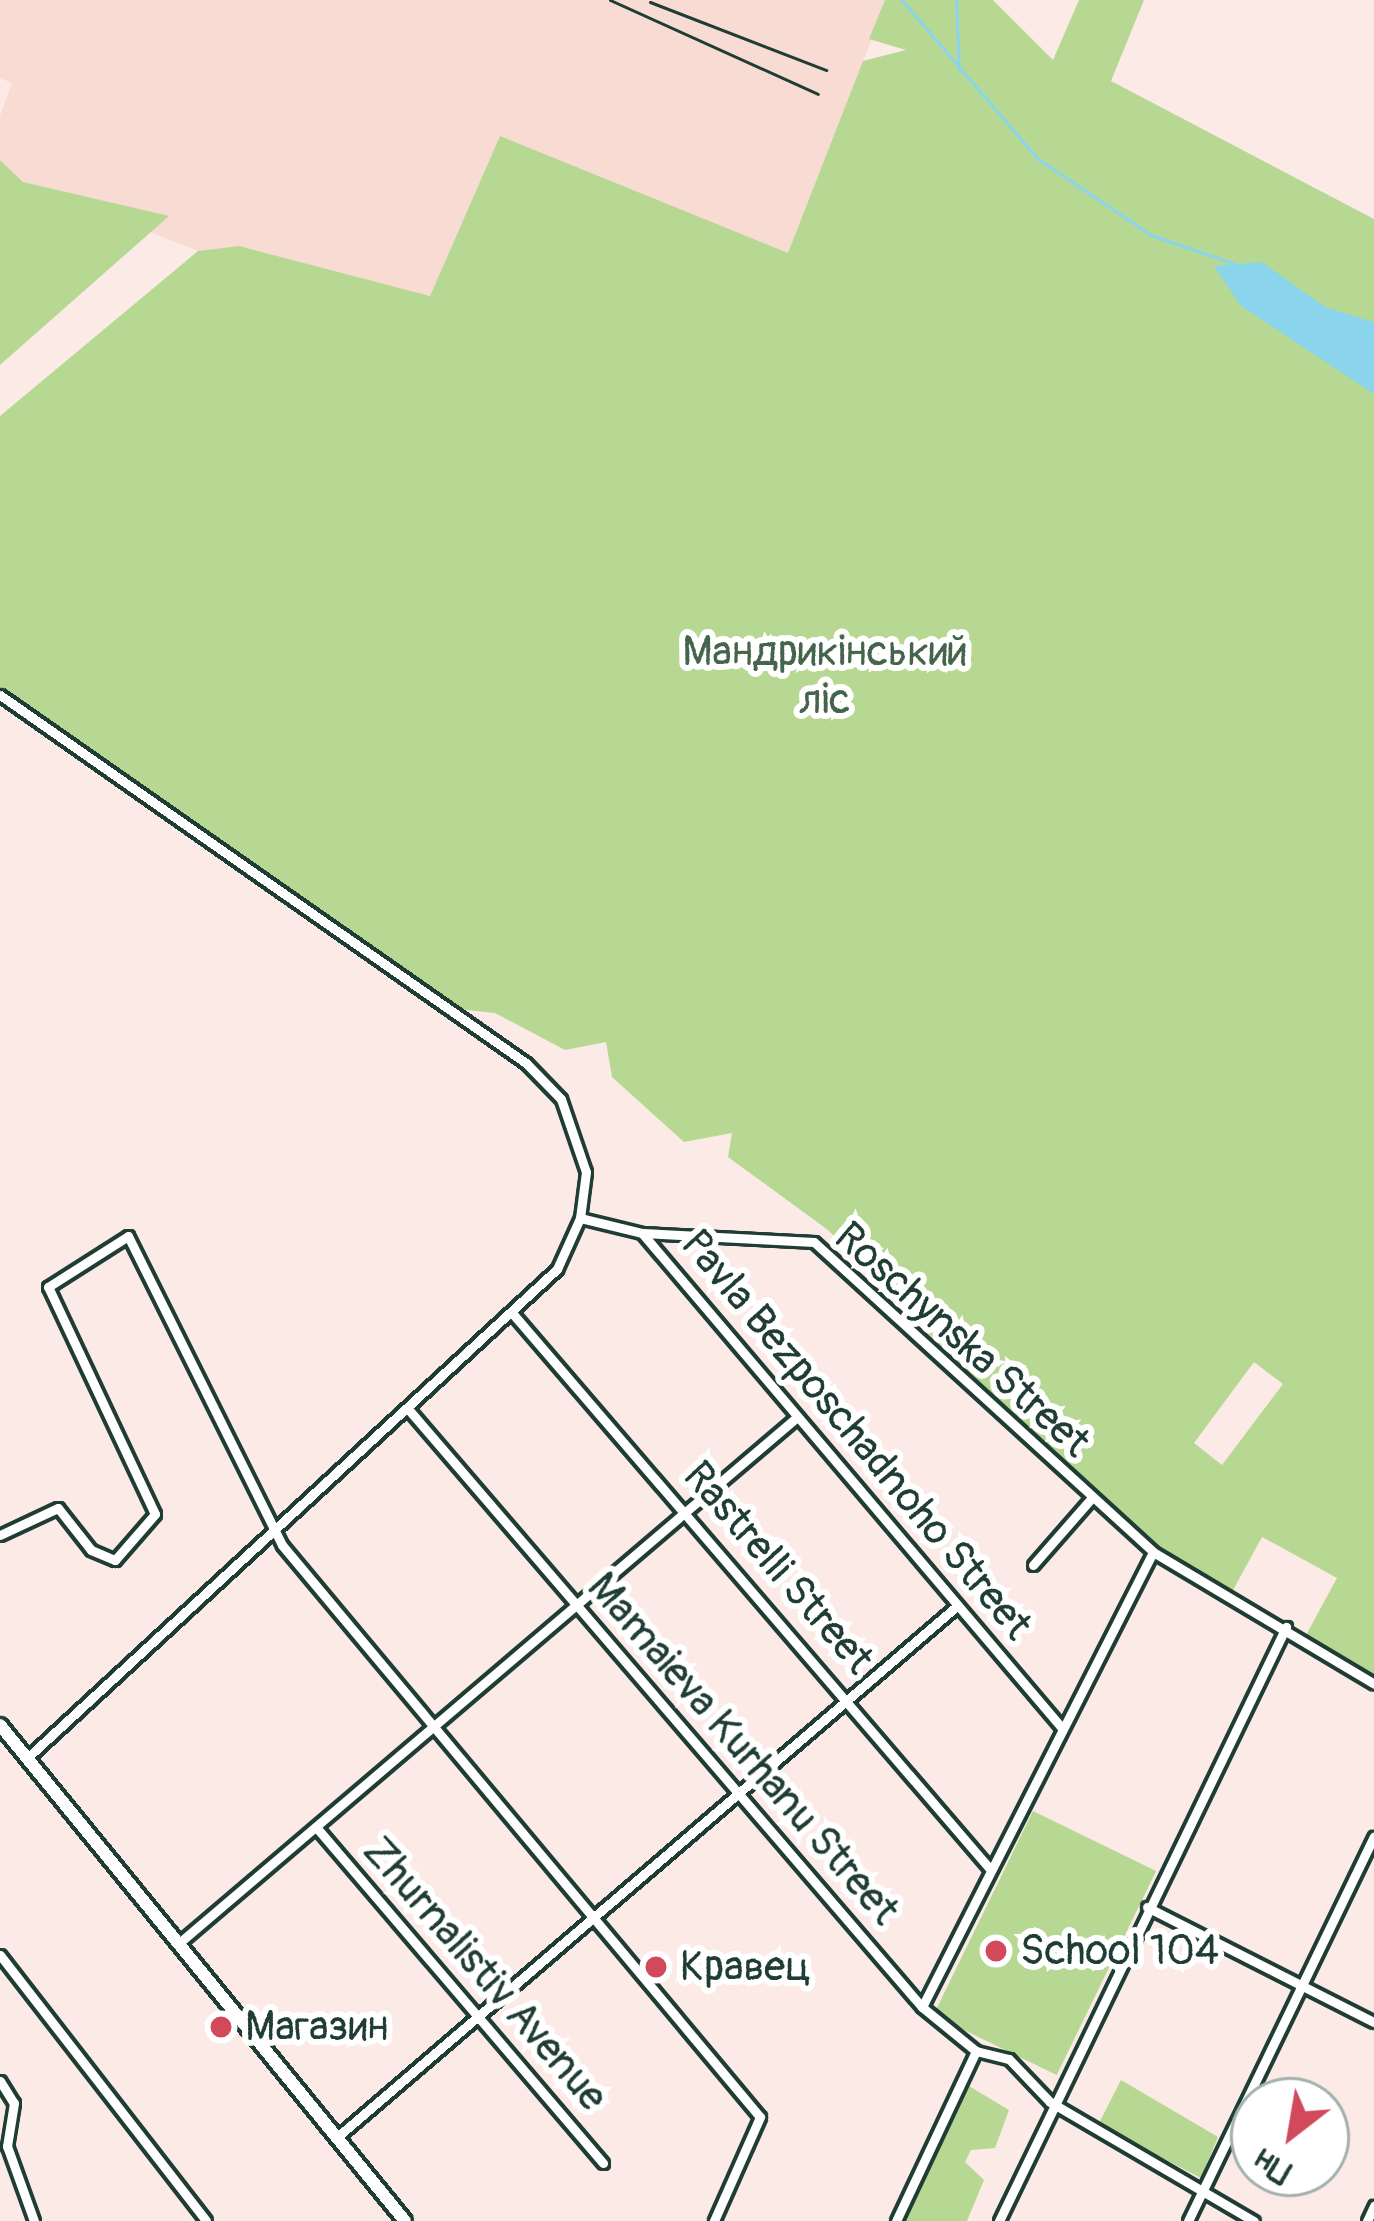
<!DOCTYPE html>
<meta charset="utf-8">
<style>
body{margin:0}
#map{position:relative;width:1374px;height:2221px;overflow:hidden;background:#fbeae5;font-family:Pangolin,sans-serif}
div>[style]{position:absolute}
.built>*{inset:0;background:#f8dbd2}
.green>*{inset:0;background:#b7d892;transform-origin:0 0}
.water>*{inset:0;background:#8ad5eb}
.stream>*{height:3px;margin:-1.5px;padding:0 1.5px;transform-origin:1.5px;border-radius:1.5px;background:#8ad5eb}
.roads{filter:drop-shadow(3px 0 #1f3d34) drop-shadow(-3px 0 #1f3d34) drop-shadow(0 3px #1f3d34) drop-shadow(0 -3px #1f3d34)}
.minor>*{height:9px;margin:-4.5px;padding:0 4.5px;transform-origin:4.5px;border-radius:4.5px;background:#fff}
.secondary>*{height:12px;margin:-6px;padding:0 6px;transform-origin:6px;border-radius:6px;background:#fff}
.rail>*{height:3px;margin:-1.5px;padding:0 1.5px;transform-origin:1.5px;border-radius:1.5px;background:#1f3d34}
.dots>*{width:33px;height:33px;translate:-50% -50%;box-sizing:border-box;border:6px solid #fff;border-radius:50%}
span{translate:-50% -50%;white-space:nowrap;text-align:center;line-height:1.15;-webkit-text-stroke:12px #fff;paint-order:stroke}
.park-label{font-size:42px;color:#45644c}
.street-label{font-size:42px;color:#1f3d34}
.poi-label{font-size:42px;color:#1f3d34}
.left{translate:0 -50%;text-align:left}
.north{position:absolute;left:1230px;top:2077px;width:120px;height:120px;box-sizing:border-box;background:#fff;border:3px solid #a5b1ae;border-radius:50%;rotate:211deg;font-size:33px;font-weight:700;line-height:48px;text-align:center;color:#1f3d34}
.north::after{content:'';display:block;margin:auto;width:42px;height:54px;background:#d1495b;clip-path:polygon(50% 0,100% 100%,50% 72%,0 100%)}
</style>
<div id="map">
<div class="built">
<div style="clip-path:polygon(0 0,887px 0,788px 254px,500px 136px,430px 296px,239px 246px,198px 251px,23px 182px,0 160px,0 116px,12px 83px,0 78px)"></div>
</div>
<div class="green">
<div style="clip-path:polygon(evenodd,885px 0,993px 0,1053px 60px,1079px 0,1144px 0,1111px 81px,1374px 219px,1374px 1684px,1305px 1637px,1337px 1578px,1262px 1537px,1232px 1592px,1182px 1568px,1090px 1500px,828px 1230px,728px 1157px,732px 1133px,684px 1142px,612px 1077px,606px 1042px,565px 1050px,495px 1013px,447px 1008px,0 695px,0 416px,198px 251px,239px 246px,430px 296px,500px 136px,788px 253px,863px 61px,906px 50px,869px 39px,885px 0,1254px 1362px,1283px 1384px,1222px 1465px,1194px 1443px,1254px 1362px)"></div>
<div style="clip-path:polygon(0 160px,23px 182px,169px 216px,0 365px)"></div>
<div style="left:1033px;top:1811px;width:137px;height:227px;rotate:26deg"></div>
<div style="clip-path:polygon(1121px 2080px,1218px 2137px,1201px 2178px,1098px 2125px)"></div>
<div style="clip-path:polygon(969px 2086px,1009px 2110px,995px 2148px,971px 2150px,965px 2162px,984px 2180px,967px 2221px,905px 2221px)"></div>
</div>
<div class="water">
<div style="clip-path:polygon(1262px 262px,1325px 307px,1374px 322px,1374px 394px,1241px 306px,1214px 266px)"></div>
</div>
<div class="stream">
<div style="left:902px;top:0;width:209px;rotate:49.5deg"></div>
<div style="left:1038px;top:159px;width:136px;rotate:33.9deg"></div>
<div style="left:1151px;top:235px;width:89px;rotate:19deg"></div>
<div style="left:956px;top:0;width:70px;rotate:87.5deg"></div>
</div>
<div class="roads">
<div class="minor">
<div style="left:0;top:695px;width:642px;rotate:34.98deg"></div>
<div style="left:526px;top:1063px;width:50px;rotate:45.8deg"></div>
<div style="left:561px;top:1099px;width:77px;rotate:71.1deg"></div>
<div style="left:586px;top:1172px;width:46px;rotate:97.4deg"></div>
<div style="left:580px;top:1218px;width:56px;rotate:114.3deg"></div>
<div style="left:557px;top:1269px;width:721px;rotate:137.3deg"></div>
<div style="left:580px;top:1218px;width:64px;rotate:13.6deg"></div>
<div style="left:642px;top:1233px;width:649px;rotate:49.69deg"></div>
<div style="left:642px;top:1233px;width:172px;rotate:3deg"></div>
<div style="left:814px;top:1242px;width:459px;rotate:42.4deg"></div>
<div style="left:1153px;top:1552px;width:257px;rotate:30.8deg"></div>
<div style="left:513px;top:1314px;width:732px;rotate:49.32deg"></div>
<div style="left:409px;top:1410px;width:787px;rotate:49.33deg"></div>
<div style="left:922px;top:2007px;width:70px;rotate:39.2deg"></div>
<div style="left:976px;top:2051px;width:34px;rotate:14deg"></div>
<div style="left:1009px;top:2059px;width:59px;rotate:46.4deg"></div>
<div style="left:1050px;top:2102px;width:236px;rotate:30.3deg"></div>
<div style="left:0;top:1535px;width:64px;rotate:-25deg"></div>
<div style="left:58px;top:1508px;width:53px;rotate:51.8deg"></div>
<div style="left:91px;top:1550px;width:26px;rotate:23deg"></div>
<div style="left:115px;top:1560px;width:61px;rotate:-49deg"></div>
<div style="left:155px;top:1514px;width:251px;rotate:-115.2deg"></div>
<div style="left:48px;top:1287px;width:95px;rotate:-32.5deg"></div>
<div style="left:128px;top:1236px;width:345px;rotate:63.5deg"></div>
<div style="left:282px;top:1545px;width:745px;rotate:50.12deg"></div>
<div style="left:760px;top:2117px;width:114px;rotate:113.9deg"></div>
<div style="left:1033px;top:1565px;width:86px;rotate:-48.8deg"></div>
<div style="left:316px;top:1827px;width:442px;rotate:49.5deg"></div>
<div style="left:1147px;top:1907px;width:254px;rotate:26.9deg"></div>
<div style="left:179px;top:1943px;width:812px;rotate:-40.4deg"></div>
<div style="left:0;top:1955px;width:336px;rotate:52.2deg"></div>
<div style="left:922px;top:2007px;width:510px;rotate:-63.08deg"></div>
<div style="left:0;top:2081px;width:26px;rotate:58deg"></div>
<div style="left:14px;top:2103px;width:44px;rotate:99.2deg"></div>
<div style="left:7px;top:2146px;width:80px;rotate:70.2deg"></div>
<div style="left:336px;top:2138px;width:818px;rotate:-40.59deg"></div>
<div style="left:896px;top:2221px;width:188px;rotate:-64.8deg"></div>
<div style="left:999px;top:2221px;width:660px;rotate:-64.21deg"></div>
<div style="left:1188px;top:2221px;width:427px;rotate:-64.2deg"></div>
<div style="left:1367px;top:2221px;width:17px;rotate:-65deg"></div>
</div>
<div class="secondary">
<div style="left:0;top:1725px;width:640px;rotate:50.77deg"></div>
</div>
</div>
<div class="rail">
<div style="left:610px;top:0;width:228px;rotate:24.3deg"></div>
<div style="left:650px;top:2px;width:189px;rotate:21.1deg"></div>
</div>
<div class="dots">
<div style="left:996px;top:1951px;background:#d1495b"></div>
<div style="left:656px;top:1967px;background:#d1495b"></div>
<div style="left:221px;top:2027px;background:#d1495b"></div>
</div>
<div class="park-label">
<span style="left:825px;top:676px">Мандрикінський<br>ліс</span>
</div>
<div class="street-label">
<span style="left:962px;top:1340px;rotate:42deg">Roschynska Street</span>
<span style="left:856px;top:1435px;rotate:50deg">Pavla Bezposchadnoho Street</span>
<span style="left:778px;top:1568px;rotate:49deg">Rastrelli Street</span>
<span style="left:743px;top:1749px;rotate:49deg">Mamaieva Kurhanu Street</span>
<span style="left:485px;top:1974px;rotate:49deg">Zhurnalistiv Avenue</span>
</div>
<div class="poi-label">
<span class="left" style="left:1020px;top:1951px">School 104</span>
<span class="left" style="left:680px;top:1967px">Кравец</span>
<span class="left" style="left:245px;top:2027px">Магазин</span>
</div>
<div class="north">Пн</div>
</div>
